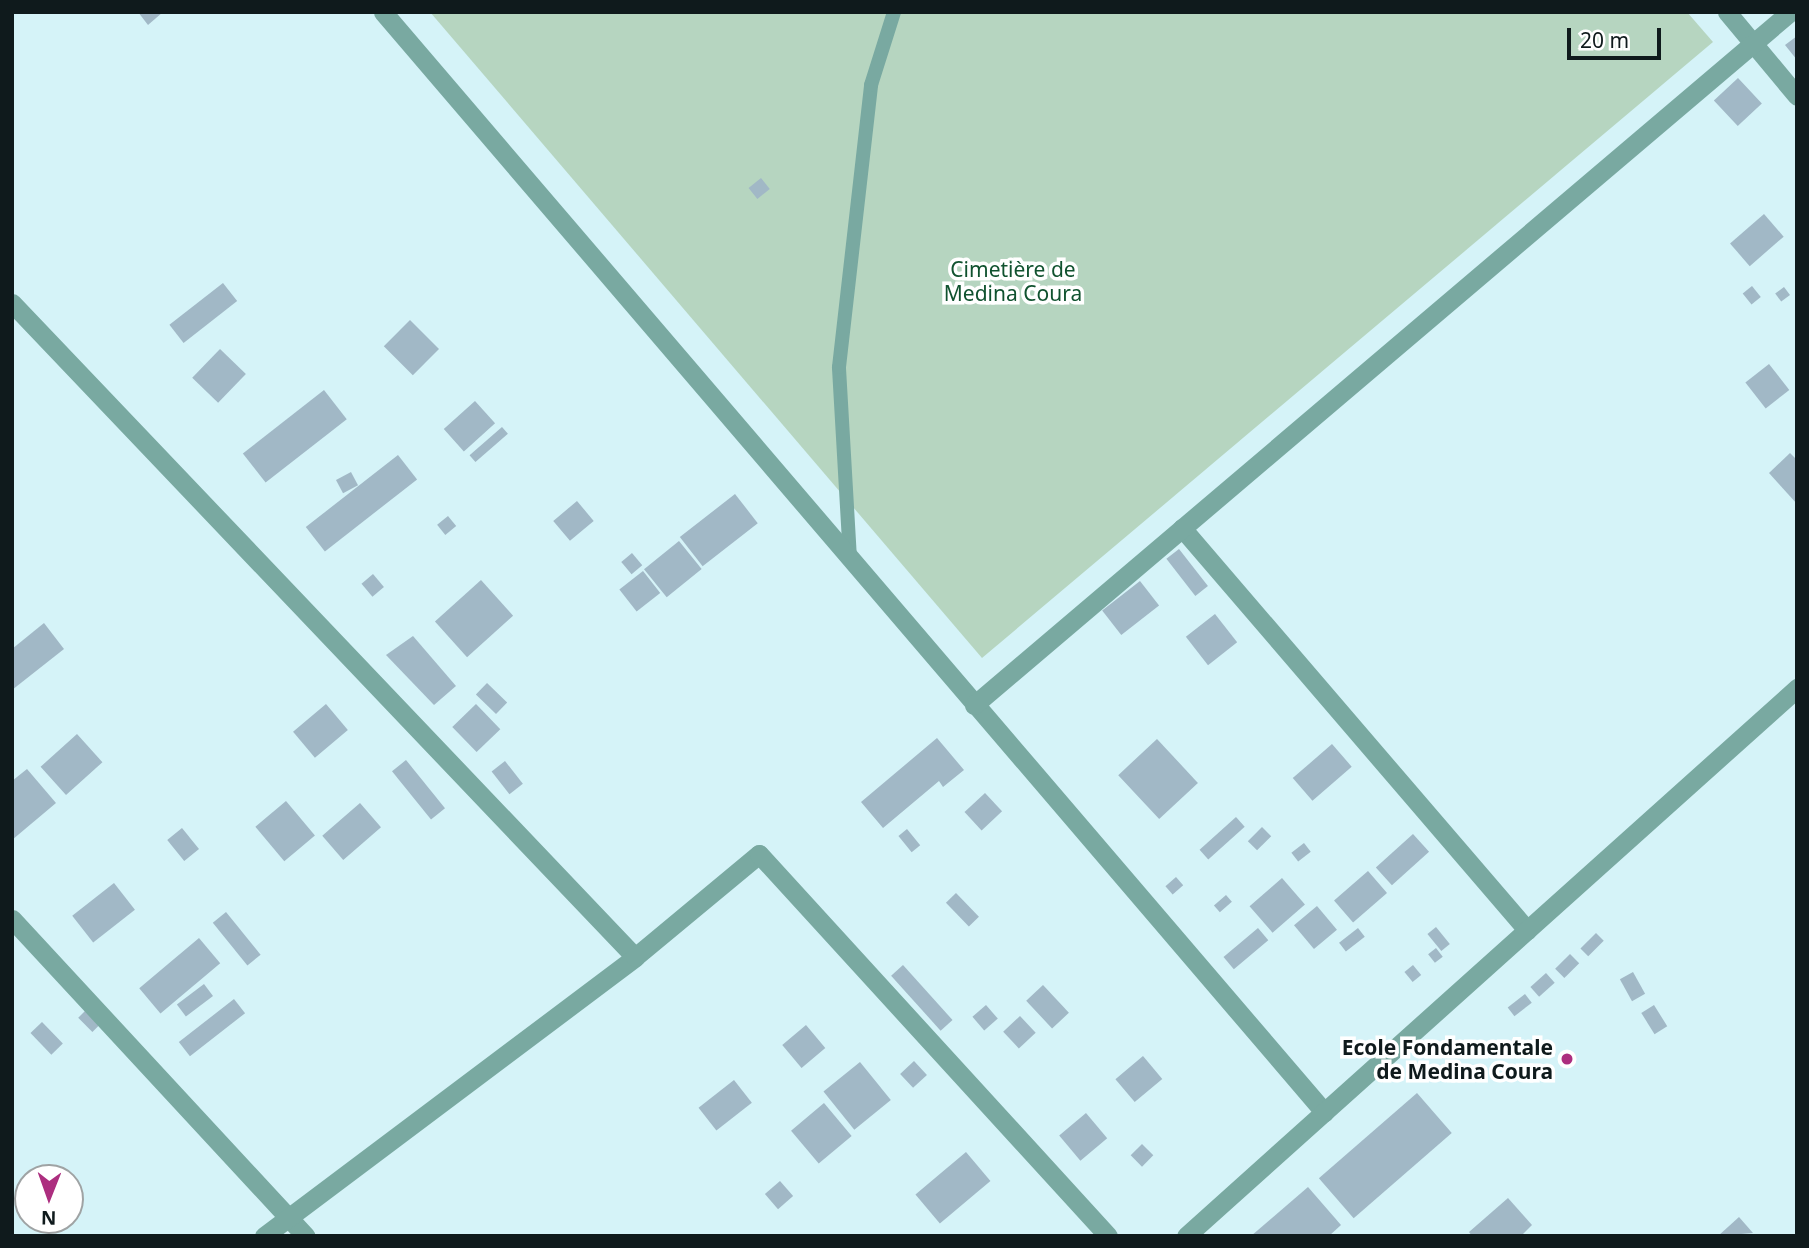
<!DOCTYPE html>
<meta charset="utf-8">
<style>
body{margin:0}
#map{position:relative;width:1809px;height:1248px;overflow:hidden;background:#d5f3f8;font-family:"Noto Sans",sans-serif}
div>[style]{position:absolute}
.green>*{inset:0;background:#b6d5c0}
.building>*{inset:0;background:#a1b8c6;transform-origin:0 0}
.service>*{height:14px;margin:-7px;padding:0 7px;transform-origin:7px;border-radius:7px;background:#79a9a1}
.minor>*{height:19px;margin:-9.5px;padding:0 9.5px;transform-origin:9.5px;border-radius:9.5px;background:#79a9a1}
.dots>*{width:19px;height:19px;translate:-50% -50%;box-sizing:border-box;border:4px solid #fff;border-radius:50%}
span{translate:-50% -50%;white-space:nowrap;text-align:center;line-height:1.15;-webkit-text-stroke:7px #fff;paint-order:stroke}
.park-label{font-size:21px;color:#10522f}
.poi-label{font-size:21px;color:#0f1a1c;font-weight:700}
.right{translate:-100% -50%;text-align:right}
.frame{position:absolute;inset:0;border:14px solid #0f1a1c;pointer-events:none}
.north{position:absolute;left:14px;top:1164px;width:70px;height:70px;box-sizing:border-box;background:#fff;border:2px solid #9fa3a4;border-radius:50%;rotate:181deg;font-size:19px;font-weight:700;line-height:28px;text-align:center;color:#0f1a1c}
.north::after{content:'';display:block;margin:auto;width:24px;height:32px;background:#ac2e7f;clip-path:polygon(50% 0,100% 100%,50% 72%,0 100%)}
.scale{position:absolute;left:1567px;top:28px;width:94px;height:32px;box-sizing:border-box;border:4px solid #0f1a1c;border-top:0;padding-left:9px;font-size:21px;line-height:24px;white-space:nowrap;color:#0f1a1c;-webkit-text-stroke:5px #fff;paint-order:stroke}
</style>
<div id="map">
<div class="green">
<div style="clip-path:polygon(430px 12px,1687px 12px,1713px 42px,982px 658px)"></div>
</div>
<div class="building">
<div style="clip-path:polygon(138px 12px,163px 12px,148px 25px)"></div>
<div style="clip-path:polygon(1797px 36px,1797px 60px,1785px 45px)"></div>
<div style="left:1738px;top:78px;width:35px;height:33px;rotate:47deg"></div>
<div style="left:761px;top:178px;width:14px;height:16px;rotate:51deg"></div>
<div style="left:1764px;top:214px;width:30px;height:45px;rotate:49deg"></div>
<div style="left:223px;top:283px;width:23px;height:68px;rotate:52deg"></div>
<div style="left:1752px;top:286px;width:14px;height:12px;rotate:51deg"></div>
<div style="left:1784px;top:287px;width:10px;height:11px;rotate:53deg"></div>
<div style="left:410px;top:320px;width:41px;height:37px;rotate:45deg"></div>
<div style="left:220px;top:349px;width:36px;height:40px;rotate:44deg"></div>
<div style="left:1769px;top:364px;width:33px;height:30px;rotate:52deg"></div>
<div style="left:324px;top:390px;width:37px;height:103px;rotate:52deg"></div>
<div style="left:475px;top:401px;width:30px;height:42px;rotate:48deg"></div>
<div style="left:502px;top:427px;width:9px;height:43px;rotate:49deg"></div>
<div style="clip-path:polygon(1790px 453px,1797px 460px,1797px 504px,1769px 473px)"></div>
<div style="left:398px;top:455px;width:31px;height:117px;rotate:52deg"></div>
<div style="left:351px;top:472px;width:15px;height:17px;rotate:62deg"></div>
<div style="left:735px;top:494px;width:37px;height:70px;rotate:52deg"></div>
<div style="left:577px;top:501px;width:26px;height:31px;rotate:50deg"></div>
<div style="left:448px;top:516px;width:13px;height:14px;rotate:51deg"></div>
<div style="left:679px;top:541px;width:36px;height:45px;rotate:51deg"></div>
<div style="left:1179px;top:549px;width:47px;height:16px;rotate:52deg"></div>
<div style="left:632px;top:553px;width:16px;height:14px;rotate:50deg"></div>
<div style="left:643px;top:571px;width:28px;height:30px;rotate:52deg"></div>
<div style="left:373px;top:574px;width:17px;height:15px;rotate:50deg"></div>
<div style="left:481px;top:580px;width:48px;height:62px;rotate:48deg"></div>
<div style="left:1140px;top:581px;width:31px;height:48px;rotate:52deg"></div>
<div style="left:1215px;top:614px;width:36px;height:37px;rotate:52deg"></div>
<div style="clip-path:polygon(44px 623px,64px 649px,12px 690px,12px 649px)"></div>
<div style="clip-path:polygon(413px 636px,456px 686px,434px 705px,386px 655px)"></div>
<div style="left:487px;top:683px;width:28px;height:16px;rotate:44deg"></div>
<div style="left:326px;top:704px;width:34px;height:43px;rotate:50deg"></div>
<div style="left:476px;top:704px;width:35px;height:33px;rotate:46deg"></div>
<div style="left:77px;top:734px;width:38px;height:49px;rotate:48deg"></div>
<div style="clip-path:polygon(937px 738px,964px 770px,943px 787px,939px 781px,883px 828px,861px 802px)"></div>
<div style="left:1157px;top:739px;width:60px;height:53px;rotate:47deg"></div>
<div style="left:1332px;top:744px;width:30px;height:52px;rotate:49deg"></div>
<div style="left:406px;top:760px;width:62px;height:18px;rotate:51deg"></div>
<div style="left:505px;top:761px;width:29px;height:17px;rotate:52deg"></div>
<div style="clip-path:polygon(27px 769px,56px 803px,12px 840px,12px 781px)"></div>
<div style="left:985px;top:793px;width:25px;height:28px;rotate:47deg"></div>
<div style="left:286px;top:801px;width:45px;height:40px;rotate:50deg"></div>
<div style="left:360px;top:803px;width:32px;height:50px;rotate:49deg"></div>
<div style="left:1236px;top:817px;width:13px;height:49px;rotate:48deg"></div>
<div style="left:1262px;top:827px;width:13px;height:20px;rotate:45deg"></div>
<div style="left:182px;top:828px;width:27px;height:19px;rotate:51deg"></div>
<div style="left:907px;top:829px;width:21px;height:11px;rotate:51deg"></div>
<div style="left:1413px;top:834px;width:24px;height:50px;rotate:48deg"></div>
<div style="left:1304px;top:843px;width:11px;height:16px;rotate:52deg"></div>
<div style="left:1368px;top:871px;width:29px;height:45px;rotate:49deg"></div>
<div style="left:1176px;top:877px;width:11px;height:14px;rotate:49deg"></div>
<div style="left:1282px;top:878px;width:35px;height:43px;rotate:49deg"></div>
<div style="left:114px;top:883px;width:34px;height:53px;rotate:52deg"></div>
<div style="left:956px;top:893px;width:33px;height:14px;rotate:46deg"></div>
<div style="left:1226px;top:895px;width:9px;height:16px;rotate:49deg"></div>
<div style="left:1317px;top:906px;width:31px;height:30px;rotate:50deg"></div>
<div style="left:226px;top:912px;width:55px;height:17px;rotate:51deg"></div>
<div style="left:1436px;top:927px;width:22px;height:11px;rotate:51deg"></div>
<div style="left:1258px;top:928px;width:16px;height:45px;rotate:50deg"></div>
<div style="left:1358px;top:928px;width:11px;height:24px;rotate:52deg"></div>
<div style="left:1596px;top:933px;width:11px;height:22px;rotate:45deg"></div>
<div style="left:199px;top:938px;width:33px;height:78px;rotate:50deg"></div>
<div style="left:1436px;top:948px;width:11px;height:10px;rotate:52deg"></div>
<div style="left:1570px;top:954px;width:13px;height:21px;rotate:45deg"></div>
<div style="left:903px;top:965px;width:74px;height:16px;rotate:48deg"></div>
<div style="left:1413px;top:965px;width:13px;height:11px;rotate:51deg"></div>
<div style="left:1633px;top:972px;width:25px;height:15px;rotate:61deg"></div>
<div style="left:1546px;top:973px;width:13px;height:21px;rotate:48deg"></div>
<div style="left:204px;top:984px;width:15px;height:34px;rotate:53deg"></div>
<div style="left:1043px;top:985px;width:38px;height:23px;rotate:47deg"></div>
<div style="left:1525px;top:994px;width:11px;height:22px;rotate:52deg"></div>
<div style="left:234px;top:999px;width:18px;height:70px;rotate:52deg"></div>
<div style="left:986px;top:1005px;width:18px;height:18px;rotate:49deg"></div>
<div style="left:1654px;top:1005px;width:25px;height:15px;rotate:58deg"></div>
<div style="left:86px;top:1010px;width:20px;height:11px;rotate:45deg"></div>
<div style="left:1020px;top:1016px;width:23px;height:23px;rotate:47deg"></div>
<div style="left:42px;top:1022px;width:30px;height:16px;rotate:46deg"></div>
<div style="left:806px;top:1025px;width:30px;height:31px;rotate:50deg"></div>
<div style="left:1143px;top:1056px;width:30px;height:36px;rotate:50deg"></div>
<div style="left:914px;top:1061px;width:19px;height:19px;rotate:47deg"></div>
<div style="left:860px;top:1062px;width:49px;height:47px;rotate:51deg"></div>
<div style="left:734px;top:1080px;width:29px;height:45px;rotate:52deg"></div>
<div style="left:1417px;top:1093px;width:53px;height:130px;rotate:49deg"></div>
<div style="left:824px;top:1103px;width:43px;height:43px;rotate:50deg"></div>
<div style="left:1086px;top:1113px;width:33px;height:35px;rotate:50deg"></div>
<div style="left:1142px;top:1144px;width:16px;height:16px;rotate:45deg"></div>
<div style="left:966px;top:1152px;width:38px;height:66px;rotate:50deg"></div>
<div style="left:780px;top:1181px;width:20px;height:20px;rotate:49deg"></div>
<div style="clip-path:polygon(1308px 1187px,1341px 1225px,1329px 1236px,1251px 1236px)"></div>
<div style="clip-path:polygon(1508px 1198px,1532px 1225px,1521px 1236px,1472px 1236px,1469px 1232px)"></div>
<div style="clip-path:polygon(1739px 1217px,1753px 1233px,1718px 1236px)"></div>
</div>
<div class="service">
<div style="left:850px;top:559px;width:192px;rotate:-93.3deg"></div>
<div style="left:839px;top:367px;width:284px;rotate:-83.5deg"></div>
<div style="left:871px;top:85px;width:77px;rotate:-72.5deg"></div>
</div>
<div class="minor">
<div style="left:383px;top:12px;width:1448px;rotate:49.45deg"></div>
<div style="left:1727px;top:12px;width:109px;rotate:50.2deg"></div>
<div style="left:12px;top:303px;width:903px;rotate:46.39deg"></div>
<div style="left:1182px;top:528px;width:530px;rotate:49.36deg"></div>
<div style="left:974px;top:705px;width:1071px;rotate:-40.34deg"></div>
<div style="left:12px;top:919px;width:432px;rotate:47.2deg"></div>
<div style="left:264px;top:1236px;width:464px;rotate:-36.9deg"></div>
<div style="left:635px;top:957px;width:161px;rotate:-39.7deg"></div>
<div style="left:759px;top:854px;width:517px;rotate:47.58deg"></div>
<div style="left:1186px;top:1236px;width:821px;rotate:-41.89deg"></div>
</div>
<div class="dots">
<div style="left:1567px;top:1059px;background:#ac2e7f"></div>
</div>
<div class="park-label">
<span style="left:1013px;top:281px">Cimetière de<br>Medina Coura</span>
</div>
<div class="poi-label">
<span class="right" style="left:1553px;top:1059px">Ecole Fondamentale<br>de Medina Coura</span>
</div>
<div class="frame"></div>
<div class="north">N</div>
<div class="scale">20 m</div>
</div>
